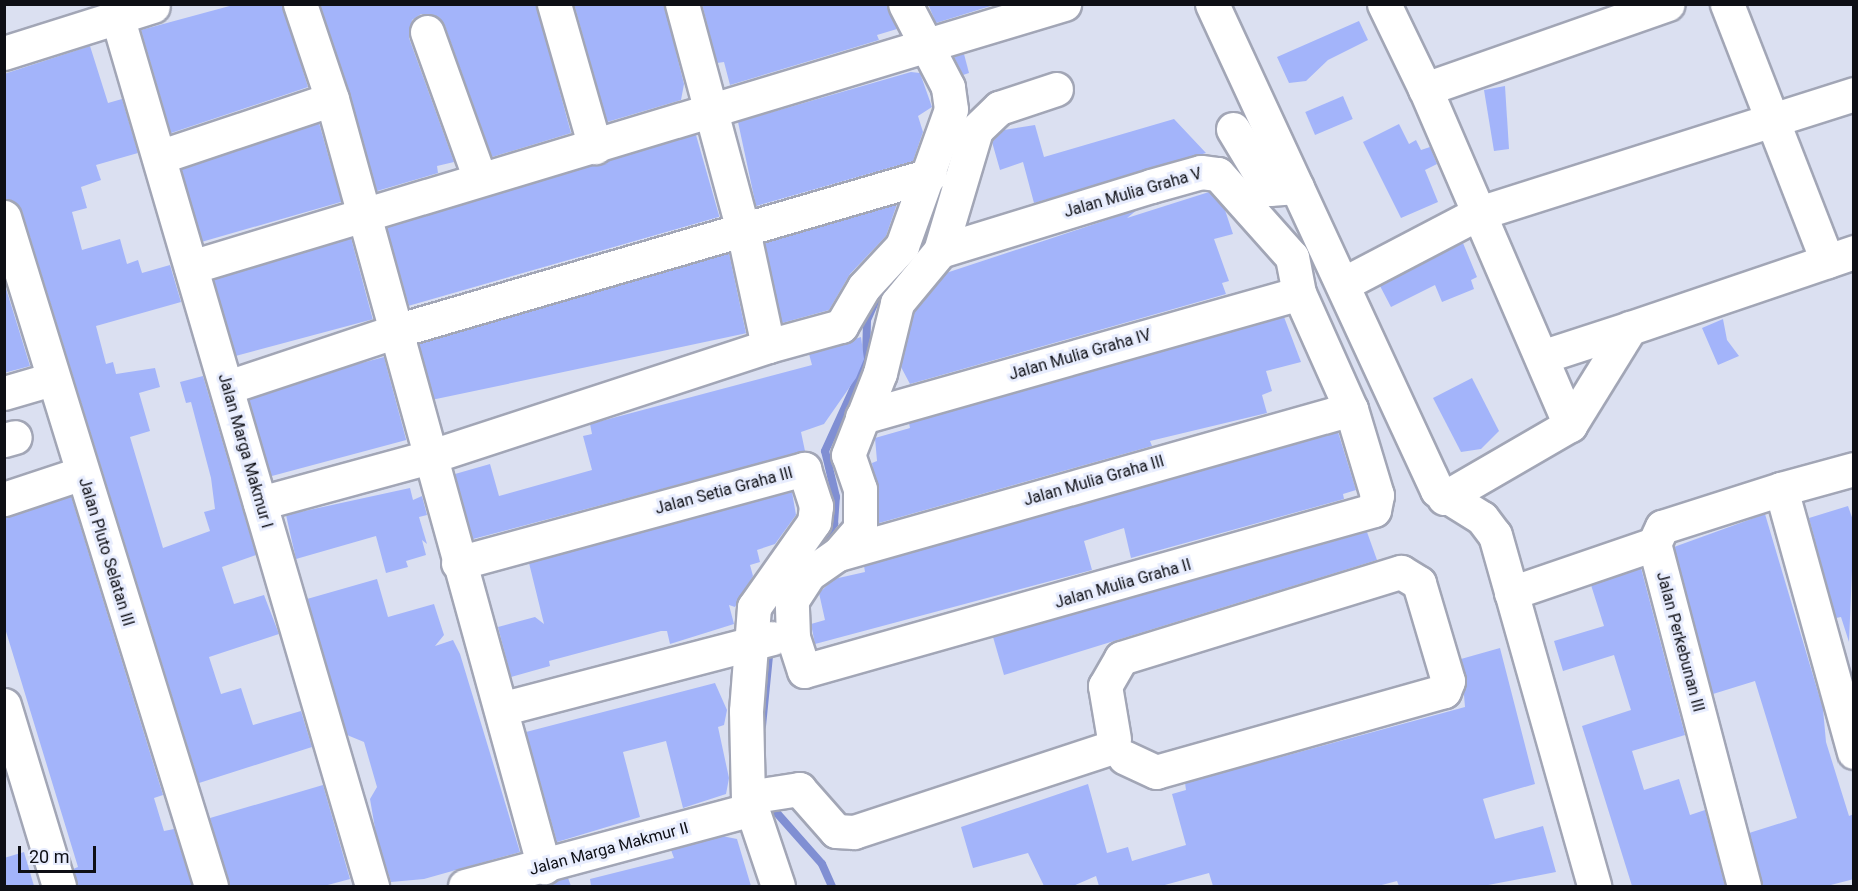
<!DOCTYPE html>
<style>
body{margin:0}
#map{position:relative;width:1858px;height:891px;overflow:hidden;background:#dbe0f1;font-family:Roboto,sans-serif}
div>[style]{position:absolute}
.stream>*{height:8px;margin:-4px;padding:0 4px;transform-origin:4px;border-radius:4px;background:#808fd3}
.building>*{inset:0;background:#a3b4fa;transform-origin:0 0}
.roads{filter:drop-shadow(2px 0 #a2a6b6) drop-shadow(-2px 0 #a2a6b6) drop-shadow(0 2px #a2a6b6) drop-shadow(0 -2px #a2a6b6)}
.minor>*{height:33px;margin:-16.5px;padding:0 16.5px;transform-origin:16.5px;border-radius:16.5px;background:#fff}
span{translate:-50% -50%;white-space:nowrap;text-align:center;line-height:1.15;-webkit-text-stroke:6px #e8edfe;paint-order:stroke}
.street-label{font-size:16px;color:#0e0f15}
.frame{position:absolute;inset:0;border:6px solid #0e0f15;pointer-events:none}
.scale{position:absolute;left:18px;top:846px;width:78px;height:27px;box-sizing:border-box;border:3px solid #0e0f15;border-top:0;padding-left:8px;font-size:18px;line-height:21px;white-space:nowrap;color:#0e0f15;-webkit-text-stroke:4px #e8edfe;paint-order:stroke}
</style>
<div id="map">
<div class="stream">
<div style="left:926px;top:226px;width:50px;rotate:-69deg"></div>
<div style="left:813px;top:554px;width:37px;rotate:-55deg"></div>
<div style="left:834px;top:524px;width:27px;rotate:-86deg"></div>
<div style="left:836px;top:497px;width:47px;rotate:-103.4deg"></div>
<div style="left:825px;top:451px;width:99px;rotate:-65.5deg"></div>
<div style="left:866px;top:361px;width:41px;rotate:-88.6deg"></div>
<div style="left:867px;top:320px;width:34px;rotate:-66deg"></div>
<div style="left:762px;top:726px;width:70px;rotate:-84.3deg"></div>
<div style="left:776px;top:812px;width:69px;rotate:48.5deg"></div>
<div style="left:822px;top:864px;width:24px;rotate:66deg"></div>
</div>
<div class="building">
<div style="clip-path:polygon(237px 4px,282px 4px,308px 87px,171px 133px,141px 30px)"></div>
<div style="clip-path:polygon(320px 4px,536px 4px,571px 133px,492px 157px,445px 26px,439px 17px,421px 14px,412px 20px,409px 38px,454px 162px,437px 166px,438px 173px,377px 191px)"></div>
<div style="clip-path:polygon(574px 4px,664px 4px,684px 84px,681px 100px,607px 122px)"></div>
<div style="clip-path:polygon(702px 4px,886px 4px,897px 29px,877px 35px,879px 40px,730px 85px,724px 62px,717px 63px)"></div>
<div style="clip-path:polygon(928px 4px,997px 4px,936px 23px)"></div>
<div style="clip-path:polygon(1359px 21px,1368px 40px,1328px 60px,1306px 81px,1289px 83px,1277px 57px)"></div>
<div style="clip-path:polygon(90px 46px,108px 103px,122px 99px,138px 153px,96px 165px,101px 180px,81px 187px,87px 208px,72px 212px,82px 250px,120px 239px,127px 264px,138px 260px,142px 273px,170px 265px,181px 302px,96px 326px,106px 364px,113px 362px,116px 374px,155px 368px,160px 387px,139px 393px,150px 431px,130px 437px,163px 548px,210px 531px,204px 512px,215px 509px,211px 478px,191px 402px,186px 403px,180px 382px,203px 376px,256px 555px,222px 567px,234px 604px,264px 595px,279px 634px,209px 657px,221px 694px,241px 688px,253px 725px,301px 711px,312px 747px,199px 783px,22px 211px,4px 199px,4px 74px)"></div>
<div style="clip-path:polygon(964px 54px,969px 73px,963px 75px,954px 57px)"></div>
<div style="clip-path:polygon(911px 72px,920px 73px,932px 107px,918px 116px,923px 132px,913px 161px,756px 206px,738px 122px)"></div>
<div style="clip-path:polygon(1505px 86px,1509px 149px,1494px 151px,1484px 90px)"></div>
<div style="left:1343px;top:96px;width:25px;height:41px;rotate:67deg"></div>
<div style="clip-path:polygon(1174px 119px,1206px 153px,1034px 203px,1023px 162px,1000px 170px,992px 142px,1004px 130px,1035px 125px,1044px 157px)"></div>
<div style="left:319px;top:123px;width:82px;height:145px;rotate:74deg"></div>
<div style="clip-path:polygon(1399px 124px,1409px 144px,1416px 140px,1421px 150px,1430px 147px,1437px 164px,1425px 170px,1438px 202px,1401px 218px,1363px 142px)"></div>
<div style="left:696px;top:135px;width:85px;height:323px;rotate:74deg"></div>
<div style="clip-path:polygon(1209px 192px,1225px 210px,1233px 234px,1214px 239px,1229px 281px,1222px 283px,1226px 294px,910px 384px,901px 367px,914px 312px,946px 273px,1137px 210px,1127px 218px)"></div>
<div style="clip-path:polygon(897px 204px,886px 236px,850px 274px,829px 310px,782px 323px,765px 243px)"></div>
<div style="left:351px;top:238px;width:84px;height:143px;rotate:75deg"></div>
<div style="clip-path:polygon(1463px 243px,1477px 277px,1471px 280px,1474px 289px,1442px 302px,1435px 285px,1391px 307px,1380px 286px)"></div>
<div style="left:729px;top:253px;width:82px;height:323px;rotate:78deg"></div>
<div style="clip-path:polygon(4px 282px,30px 366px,4px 373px)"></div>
<div style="clip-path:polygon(1284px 317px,1301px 362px,1266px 371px,1272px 391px,1262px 395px,1267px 413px,1150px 441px,1152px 446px,879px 523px,872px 463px,877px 461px,875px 438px,910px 428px,909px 423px)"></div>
<div style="clip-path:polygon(1723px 319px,1727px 340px,1739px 356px,1718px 365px,1702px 328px)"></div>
<div style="clip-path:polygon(861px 337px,864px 359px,856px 378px,824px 424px,801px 432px,805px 451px,473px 539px,455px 474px,490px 464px,499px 496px,592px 470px,583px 436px,592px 434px,590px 424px,812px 365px,809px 354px)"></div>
<div style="left:384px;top:357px;width:86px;height:142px;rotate:75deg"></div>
<div style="clip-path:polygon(1472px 378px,1499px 431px,1481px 449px,1461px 452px,1433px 398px)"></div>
<div style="clip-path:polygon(1338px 432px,1356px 490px,1343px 494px,1344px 499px,1131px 558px,1124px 528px,1084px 541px,1092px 570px,815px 644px,811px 624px,825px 620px,819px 593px,834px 579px,865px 572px,864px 566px)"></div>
<div style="clip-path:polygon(410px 488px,413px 500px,422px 496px,427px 515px,419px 517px,427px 544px,422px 540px,426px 555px,406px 561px,408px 567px,386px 573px,376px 536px,296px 559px,286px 515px)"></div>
<div style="clip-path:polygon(792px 492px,796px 515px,775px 544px,757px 550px,760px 562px,750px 565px,753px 576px,735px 607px,729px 605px,734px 624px,670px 644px,667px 631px,661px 631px,549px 661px,550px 666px,511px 677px,498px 627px,535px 617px,544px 624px,529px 563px)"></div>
<div style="clip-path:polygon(71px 496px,163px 795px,154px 798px,164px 831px,174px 829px,192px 886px,78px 886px,73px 869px,78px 867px,4px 625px,4px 517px)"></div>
<div style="clip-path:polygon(1848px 506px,1854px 523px,1849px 642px,1841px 617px,1836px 618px,1809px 518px)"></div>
<div style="clip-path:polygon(1765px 514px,1823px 709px,1826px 742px,1849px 816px,1854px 814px,1854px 879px,1827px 886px,1762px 886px,1749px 833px,1797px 818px,1755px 681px,1713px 694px,1674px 547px)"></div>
<div style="clip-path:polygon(1367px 532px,1377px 560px,1004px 675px,993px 637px)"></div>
<div style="clip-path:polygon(1641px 568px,1685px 735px,1632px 751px,1644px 790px,1679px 779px,1690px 815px,1705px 810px,1725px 886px,1632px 886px,1582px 726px,1631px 710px,1614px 655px,1563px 671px,1554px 641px,1604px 626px,1591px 585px)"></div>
<div style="clip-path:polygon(377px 579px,388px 617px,434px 604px,444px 635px,435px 646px,453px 640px,460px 654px,520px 852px,424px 879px,391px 882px,376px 834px,370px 799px,377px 787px,364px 742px,347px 735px,307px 599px)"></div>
<div style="clip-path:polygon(1500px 648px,1535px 784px,1483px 799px,1495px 839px,1543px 826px,1556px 872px,1483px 886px,1399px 886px,1397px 881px,1378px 886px,1213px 886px,1209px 873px,1161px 886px,1099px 886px,1096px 876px,1073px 886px,1044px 886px,1028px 853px,973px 868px,961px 827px,1088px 784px,1107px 853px,1128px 847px,1132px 861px,1186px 845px,1172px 794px,1186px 790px,1185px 783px,1465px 707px,1461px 659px)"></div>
<div style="clip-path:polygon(715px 683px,727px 710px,724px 725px,718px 727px,729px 778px,726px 794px,683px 808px,666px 741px,623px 752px,640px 817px,557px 842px,526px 732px)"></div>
<div style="clip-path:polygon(323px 785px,350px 879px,324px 886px,229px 886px,210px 818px)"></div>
<div style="clip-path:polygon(722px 836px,737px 839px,751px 886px,591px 886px,590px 879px,674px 858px,671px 850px)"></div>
<div style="clip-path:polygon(24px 852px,34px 886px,4px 886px,4px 858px)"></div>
<div style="clip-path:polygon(568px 878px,571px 886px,541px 886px,541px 885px)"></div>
</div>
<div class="roads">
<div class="minor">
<div style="left:300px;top:4px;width:100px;rotate:71.4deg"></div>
<div style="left:554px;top:4px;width:149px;rotate:74deg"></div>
<div style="left:1212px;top:4px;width:536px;rotate:65.16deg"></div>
<div style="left:1437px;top:490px;width:53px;rotate:31.9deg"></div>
<div style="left:1482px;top:518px;width:21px;rotate:53deg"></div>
<div style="left:1495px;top:535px;width:365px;rotate:74.2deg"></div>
<div style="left:1384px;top:4px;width:94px;rotate:64.2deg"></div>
<div style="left:1727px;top:4px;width:276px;rotate:68.7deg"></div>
<div style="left:117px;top:16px;width:907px;rotate:73.66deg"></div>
<div style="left:427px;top:32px;width:156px;rotate:70.2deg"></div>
<div style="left:4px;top:53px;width:156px;rotate:-17.5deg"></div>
<div style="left:1233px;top:129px;width:70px;rotate:59deg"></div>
<div style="left:1269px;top:189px;width:28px;rotate:-4deg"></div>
<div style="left:159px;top:157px;width:182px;rotate:-18.5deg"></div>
<div style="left:332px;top:99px;width:797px;rotate:74.57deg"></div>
<div style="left:4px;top:217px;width:700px;rotate:72.81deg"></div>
<div style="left:940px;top:251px;width:221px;rotate:-17.1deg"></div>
<div style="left:1151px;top:186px;width:52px;rotate:-15.6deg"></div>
<div style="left:1201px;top:172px;width:17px;rotate:7deg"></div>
<div style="left:1218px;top:174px;width:111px;rotate:48.3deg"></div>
<div style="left:1292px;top:257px;width:37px;rotate:79deg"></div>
<div style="left:1299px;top:293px;width:127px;rotate:65.9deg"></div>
<div style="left:1351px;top:409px;width:90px;rotate:73.2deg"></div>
<div style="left:1377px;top:495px;width:15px;rotate:101deg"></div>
<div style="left:1374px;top:510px;width:592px;rotate:164.23deg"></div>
<div style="left:804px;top:671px;width:36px;rotate:-108deg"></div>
<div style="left:793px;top:637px;width:37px;rotate:-92deg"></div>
<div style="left:792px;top:600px;width:31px;rotate:-57deg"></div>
<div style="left:809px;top:574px;width:35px;rotate:-35deg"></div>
<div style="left:838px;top:554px;width:33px;rotate:-49deg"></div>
<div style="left:860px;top:529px;width:40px;rotate:-90deg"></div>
<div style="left:860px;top:489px;width:36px;rotate:-109deg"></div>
<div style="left:848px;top:455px;width:88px;rotate:-68.7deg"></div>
<div style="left:880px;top:373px;width:72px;rotate:-76.3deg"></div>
<div style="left:897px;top:303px;width:67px;rotate:-50.4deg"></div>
<div style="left:940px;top:251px;width:126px;rotate:-73.4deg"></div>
<div style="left:976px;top:130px;width:32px;rotate:-44deg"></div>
<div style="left:999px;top:108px;width:60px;rotate:-18.4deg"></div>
<div style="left:191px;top:267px;width:912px;rotate:-16.77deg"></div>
<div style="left:1343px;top:284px;width:153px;rotate:-27.6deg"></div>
<div style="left:1479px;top:213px;width:393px;rotate:-17.6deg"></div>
<div style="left:768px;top:346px;width:76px;rotate:-15.3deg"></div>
<div style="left:841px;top:326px;width:45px;rotate:-59.5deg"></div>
<div style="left:864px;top:287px;width:56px;rotate:-47.2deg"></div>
<div style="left:902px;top:246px;width:145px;rotate:-70.3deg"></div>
<div style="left:951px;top:109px;width:22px;rotate:-98deg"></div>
<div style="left:948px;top:87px;width:93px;rotate:-117.4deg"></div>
<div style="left:1544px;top:356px;width:90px;rotate:-18deg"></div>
<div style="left:228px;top:387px;width:180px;rotate:-18.4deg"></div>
<div style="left:399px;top:330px;width:553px;rotate:-16.27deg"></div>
<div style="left:4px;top:393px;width:50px;rotate:-16.3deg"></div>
<div style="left:862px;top:417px;width:454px;rotate:-15.8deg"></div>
<div style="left:1570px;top:425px;width:366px;rotate:-113.3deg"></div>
<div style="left:1425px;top:89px;width:257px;rotate:-19.3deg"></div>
<div style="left:4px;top:440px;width:11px;rotate:-15deg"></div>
<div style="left:1781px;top:489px;width:76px;rotate:-15.3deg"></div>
<div style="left:1444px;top:498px;width:146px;rotate:-30.1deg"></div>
<div style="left:1570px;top:425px;width:114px;rotate:-58.3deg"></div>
<div style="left:1630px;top:328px;width:237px;rotate:-18.7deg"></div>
<div style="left:4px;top:499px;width:82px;rotate:-18.4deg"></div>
<div style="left:260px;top:503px;width:175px;rotate:-15.2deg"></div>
<div style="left:429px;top:457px;width:357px;rotate:-18.1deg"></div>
<div style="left:768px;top:346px;width:119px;rotate:-102.2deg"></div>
<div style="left:743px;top:230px;width:234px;rotate:-105.1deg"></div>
<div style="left:838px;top:554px;width:533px;rotate:-15.78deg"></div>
<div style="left:458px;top:563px;width:359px;rotate:-15.2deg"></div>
<div style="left:804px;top:469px;width:39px;rotate:72deg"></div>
<div style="left:816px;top:506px;width:16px;rotate:97deg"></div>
<div style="left:814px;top:522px;width:104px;rotate:125.2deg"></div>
<div style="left:754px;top:607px;width:104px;rotate:94.4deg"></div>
<div style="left:746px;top:711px;width:86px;rotate:88.7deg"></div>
<div style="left:748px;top:797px;width:94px;rotate:71.4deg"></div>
<div style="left:1511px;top:593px;width:151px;rotate:-18.9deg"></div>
<div style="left:4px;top:705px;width:189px;rotate:73.1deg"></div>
<div style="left:504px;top:708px;width:277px;rotate:-14.6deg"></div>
<div style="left:1114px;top:739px;width:54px;rotate:-99.6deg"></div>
<div style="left:1105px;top:686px;width:32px;rotate:-60deg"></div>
<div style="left:1121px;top:658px;width:293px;rotate:-17.1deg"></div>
<div style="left:1401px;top:572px;width:21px;rotate:31deg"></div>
<div style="left:1419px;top:583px;width:102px;rotate:73.5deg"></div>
<div style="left:1448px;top:681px;width:11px;rotate:112deg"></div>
<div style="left:1444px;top:691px;width:299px;rotate:164.3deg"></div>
<div style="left:1156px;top:772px;width:35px;rotate:-155deg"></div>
<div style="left:748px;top:797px;width:52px;rotate:-8.9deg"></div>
<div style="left:799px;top:789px;width:56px;rotate:48.6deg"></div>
<div style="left:836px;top:831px;width:18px;rotate:3deg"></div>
<div style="left:854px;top:832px;width:263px;rotate:-18.2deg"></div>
<div style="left:465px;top:886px;width:297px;rotate:-15deg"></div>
<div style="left:1744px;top:886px;width:354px;rotate:-104.7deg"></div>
<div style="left:1654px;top:544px;width:19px;rotate:-65deg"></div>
<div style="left:1662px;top:527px;width:125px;rotate:-17.7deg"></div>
<div style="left:1781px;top:489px;width:273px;rotate:74.5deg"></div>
</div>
</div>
<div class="street-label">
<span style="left:1133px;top:193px;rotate:-16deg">Jalan Mulia Graha V</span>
<span style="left:1080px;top:355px;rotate:-16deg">Jalan Mulia Graha IV</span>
<span style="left:245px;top:451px;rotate:74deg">Jalan Marga Makmur I</span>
<span style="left:1094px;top:481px;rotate:-16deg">Jalan Mulia Graha III</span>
<span style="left:724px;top:491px;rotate:-15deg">Jalan Setia Graha III</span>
<span style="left:106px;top:552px;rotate:73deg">Jalan Pluto Selatan III</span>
<span style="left:1123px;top:584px;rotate:-16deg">Jalan Mulia Graha II</span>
<span style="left:1680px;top:642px;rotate:75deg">Jalan Perkebunan III</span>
<span style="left:609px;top:849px;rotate:-15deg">Jalan Marga Makmur II</span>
</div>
<div class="frame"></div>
<div class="scale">20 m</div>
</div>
